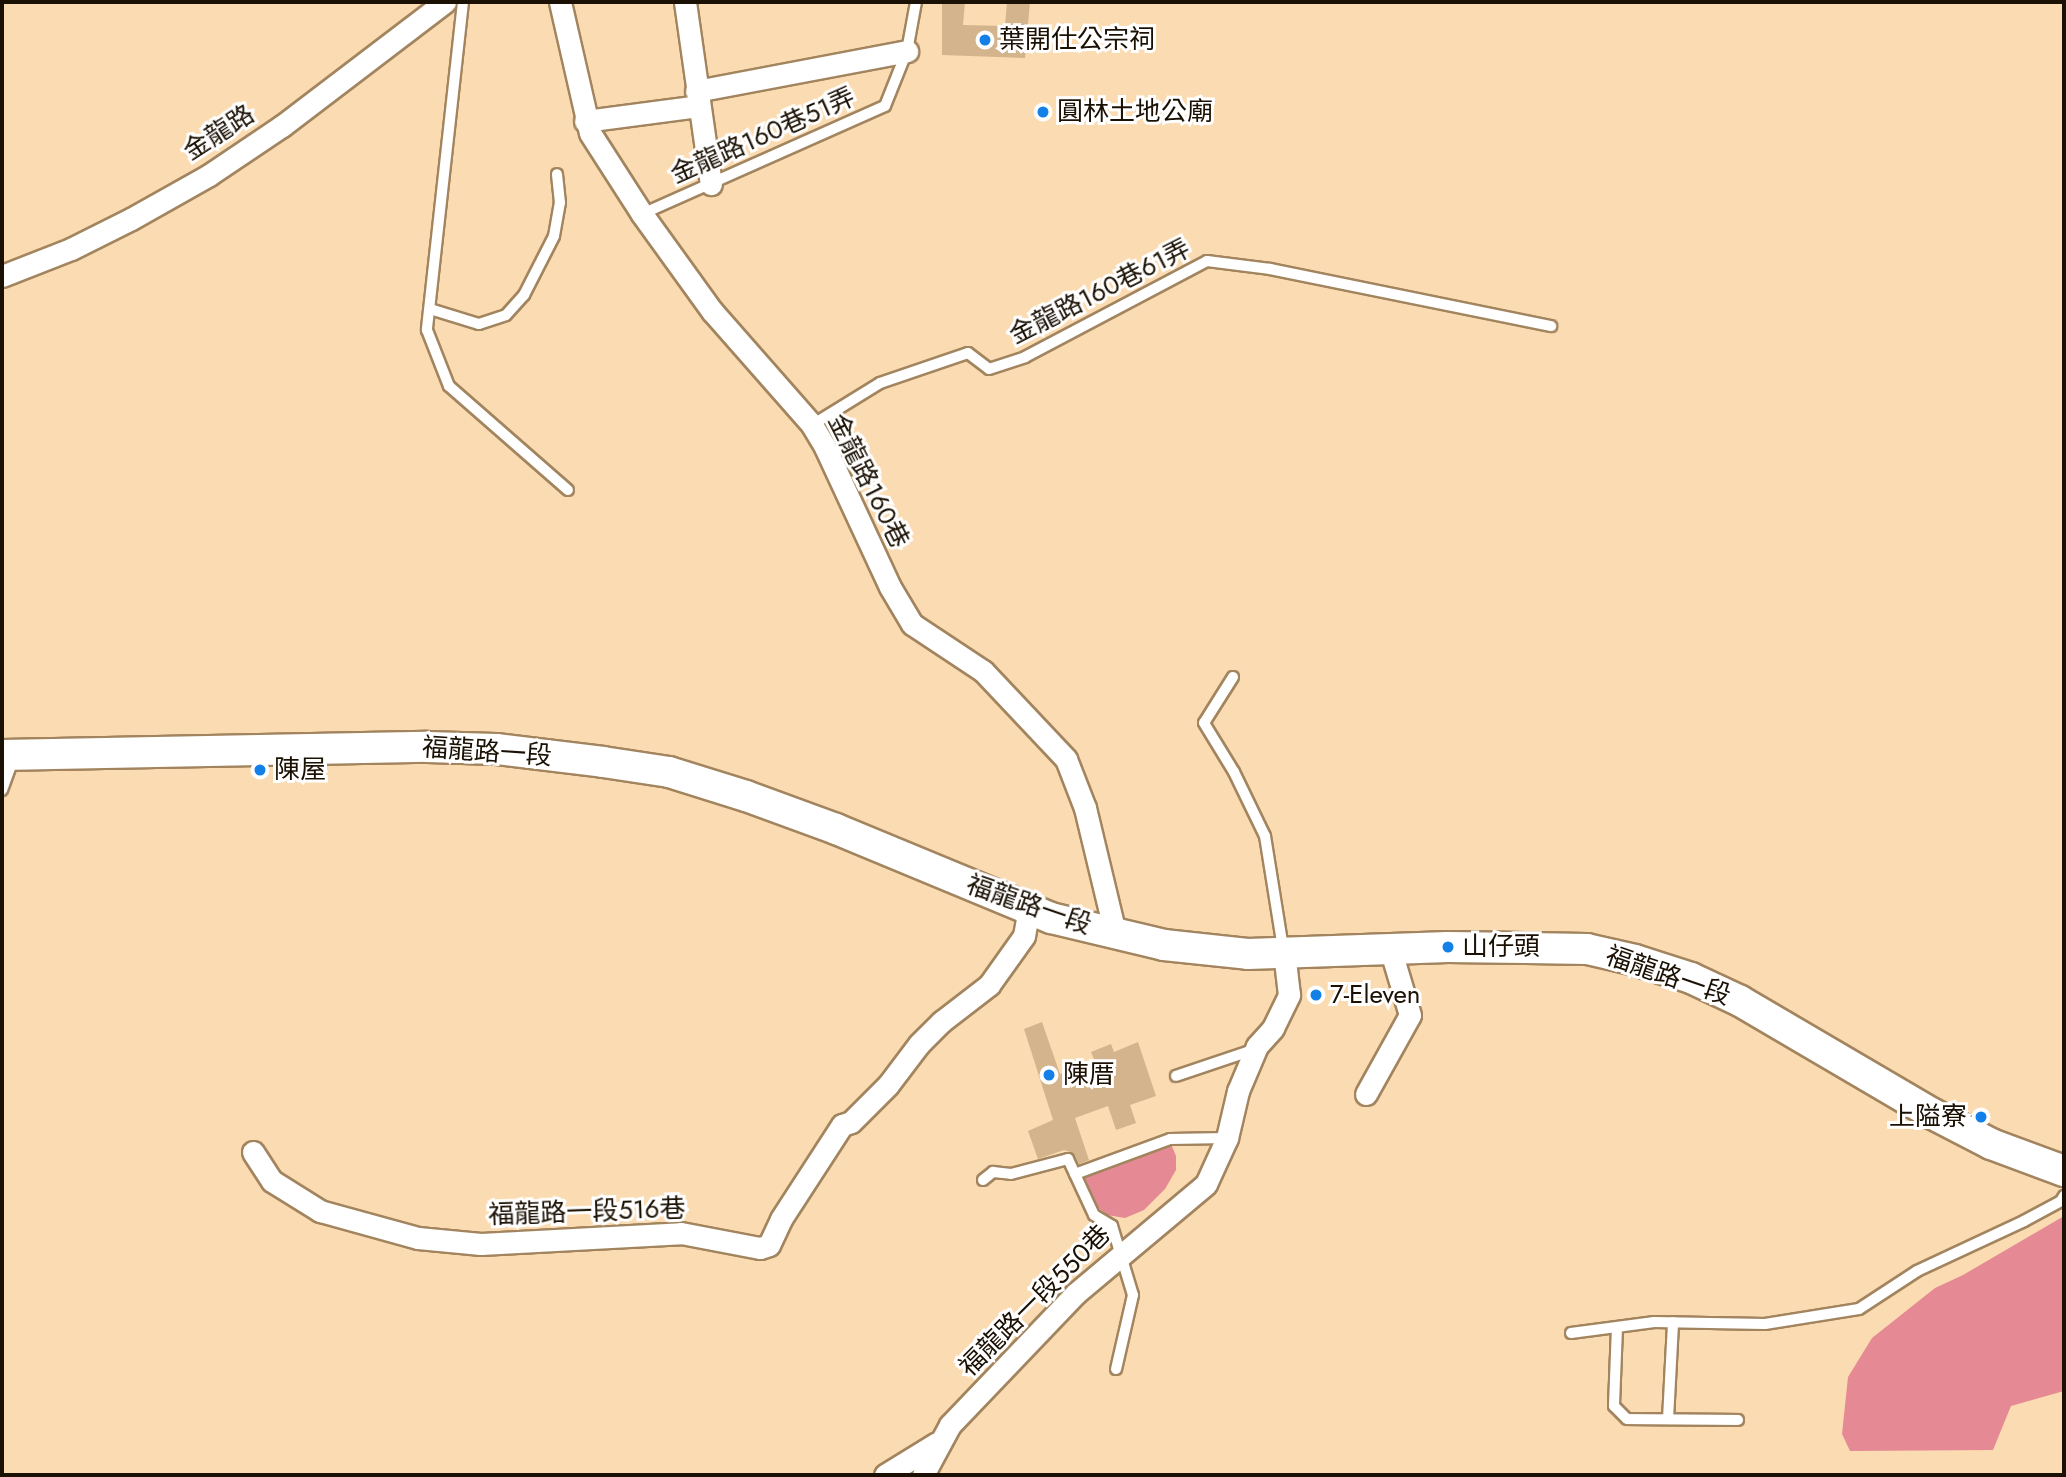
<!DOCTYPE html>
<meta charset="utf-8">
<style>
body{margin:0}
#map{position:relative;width:2066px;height:1477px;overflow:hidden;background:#fbdbb2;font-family:Jost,"Noto Sans TC",sans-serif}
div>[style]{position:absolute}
.water>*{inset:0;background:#e58a94}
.building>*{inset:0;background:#d3b48c}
.roads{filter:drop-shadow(2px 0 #a2855f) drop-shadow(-2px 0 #a2855f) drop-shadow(0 2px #a2855f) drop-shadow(0 -2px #a2855f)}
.lane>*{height:10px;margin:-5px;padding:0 5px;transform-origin:5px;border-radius:5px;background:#fff}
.street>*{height:21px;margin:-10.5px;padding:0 10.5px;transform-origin:10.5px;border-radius:10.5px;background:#fff}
.secondary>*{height:30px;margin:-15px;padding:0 15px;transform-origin:15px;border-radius:15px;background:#fff}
.dots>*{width:19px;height:19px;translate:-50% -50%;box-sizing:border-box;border:4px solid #fff;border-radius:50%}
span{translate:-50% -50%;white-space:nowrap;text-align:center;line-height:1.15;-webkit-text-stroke:6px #fff;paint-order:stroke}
.poi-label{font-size:26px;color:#1a1003}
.left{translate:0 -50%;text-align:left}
.right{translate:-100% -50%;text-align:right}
.street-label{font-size:26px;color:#1a1003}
.frame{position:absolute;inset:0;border:4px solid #1a1003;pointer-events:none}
</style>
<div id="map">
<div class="water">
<div style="clip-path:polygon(1171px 1144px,1176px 1156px,1176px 1170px,1165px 1189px,1144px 1210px,1125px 1218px,1107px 1215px,1094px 1204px,1083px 1176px)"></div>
<div style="clip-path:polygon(2064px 1216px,2064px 1391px,2011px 1406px,1993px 1450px,1850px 1451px,1842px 1434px,1848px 1377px,1872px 1338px,1935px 1288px,1963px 1275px)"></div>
</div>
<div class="building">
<div style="clip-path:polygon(942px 2px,965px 2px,963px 25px,1005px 26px,1007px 2px,1030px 2px,1025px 58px,942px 55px)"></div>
<div style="clip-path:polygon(1042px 1022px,1060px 1074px,1094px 1059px,1091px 1052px,1111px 1044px,1114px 1052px,1138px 1042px,1156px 1096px,1130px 1105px,1136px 1123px,1116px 1130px,1108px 1106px,1075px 1118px,1089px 1160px,1079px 1164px,1073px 1153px,1064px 1150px,1038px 1159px,1028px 1131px,1053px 1120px,1024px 1029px)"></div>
</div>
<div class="roads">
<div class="lane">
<div style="left:463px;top:2px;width:330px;rotate:96.3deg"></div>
<div style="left:427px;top:330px;width:60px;rotate:68.6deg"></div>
<div style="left:449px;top:386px;width:158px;rotate:41.2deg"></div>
<div style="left:642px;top:214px;width:266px;rotate:-24deg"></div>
<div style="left:885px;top:106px;width:59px;rotate:-68.2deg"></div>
<div style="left:907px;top:51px;width:50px;rotate:-79.6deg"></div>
<div style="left:430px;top:309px;width:51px;rotate:17deg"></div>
<div style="left:479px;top:324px;width:28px;rotate:-18deg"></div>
<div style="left:506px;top:315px;width:27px;rotate:-48deg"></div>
<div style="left:524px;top:295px;width:66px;rotate:-63deg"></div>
<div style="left:554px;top:236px;width:34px;rotate:-80deg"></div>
<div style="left:560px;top:203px;width:29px;rotate:-96deg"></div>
<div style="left:812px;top:425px;width:80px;rotate:-31.7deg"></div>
<div style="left:880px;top:383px;width:93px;rotate:-18.8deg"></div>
<div style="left:968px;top:353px;width:26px;rotate:37deg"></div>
<div style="left:989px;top:369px;width:38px;rotate:-18deg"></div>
<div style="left:1025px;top:357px;width:206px;rotate:-27.8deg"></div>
<div style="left:1207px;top:261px;width:64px;rotate:7.2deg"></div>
<div style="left:1270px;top:269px;width:287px;rotate:11.5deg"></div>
<div style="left:1233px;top:677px;width:54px;rotate:122.2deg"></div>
<div style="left:1204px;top:723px;width:57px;rotate:58.5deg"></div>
<div style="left:1234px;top:772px;width:71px;rotate:64.2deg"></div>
<div style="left:1265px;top:836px;width:114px;rotate:80.9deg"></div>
<div style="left:2px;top:790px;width:35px;rotate:-70deg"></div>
<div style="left:1176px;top:1076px;width:84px;rotate:-18.6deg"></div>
<div style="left:1075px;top:1174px;width:101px;rotate:-20.2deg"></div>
<div style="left:1170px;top:1139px;width:57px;rotate:-1deg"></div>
<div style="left:983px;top:1180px;width:13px;rotate:-39deg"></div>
<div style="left:993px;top:1172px;width:18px;rotate:6deg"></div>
<div style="left:1011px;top:1174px;width:59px;rotate:-14.7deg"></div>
<div style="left:1068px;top:1159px;width:62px;rotate:65.1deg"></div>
<div style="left:1094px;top:1215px;width:21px;rotate:31deg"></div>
<div style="left:1112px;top:1226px;width:72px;rotate:73.1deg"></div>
<div style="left:1133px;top:1295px;width:76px;rotate:102.9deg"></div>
<div style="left:1617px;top:1327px;width:79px;rotate:92.2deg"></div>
<div style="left:1614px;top:1406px;width:18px;rotate:45deg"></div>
<div style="left:1627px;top:1419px;width:111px;rotate:0.5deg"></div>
<div style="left:1571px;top:1333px;width:84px;rotate:-7.5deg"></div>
<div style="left:1654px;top:1322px;width:111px;rotate:1deg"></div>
<div style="left:1765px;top:1324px;width:95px;rotate:-9.1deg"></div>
<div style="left:1859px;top:1309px;width:69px;rotate:-33.2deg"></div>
<div style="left:1917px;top:1271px;width:118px;rotate:-25deg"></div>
<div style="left:2024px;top:1221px;width:42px;rotate:-28.4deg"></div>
<div style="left:2061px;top:1201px;width:6px;rotate:-59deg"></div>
<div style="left:1668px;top:1419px;width:97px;rotate:-87deg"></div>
</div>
<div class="street">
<div style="left:560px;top:2px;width:134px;rotate:77.1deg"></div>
<div style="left:590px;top:133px;width:96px;rotate:57.3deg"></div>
<div style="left:642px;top:214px;width:120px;rotate:54.2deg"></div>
<div style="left:712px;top:311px;width:152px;rotate:48.7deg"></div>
<div style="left:812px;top:425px;width:26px;rotate:59deg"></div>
<div style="left:825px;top:447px;width:154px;rotate:65.1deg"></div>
<div style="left:890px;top:587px;width:43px;rotate:59.3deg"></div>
<div style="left:912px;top:624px;width:85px;rotate:33.5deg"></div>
<div style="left:983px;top:671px;width:121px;rotate:46.7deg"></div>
<div style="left:1066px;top:759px;width:53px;rotate:68.8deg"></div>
<div style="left:1085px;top:808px;width:129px;rotate:76.5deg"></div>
<div style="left:685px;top:2px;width:184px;rotate:81.9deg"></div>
<div style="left:696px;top:91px;width:215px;rotate:-10.7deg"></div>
<div style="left:585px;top:121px;width:115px;rotate:-7.5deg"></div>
<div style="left:2px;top:276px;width:74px;rotate:-21.4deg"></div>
<div style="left:71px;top:249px;width:67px;rotate:-26.6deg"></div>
<div style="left:131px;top:219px;width:90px;rotate:-29.4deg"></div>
<div style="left:209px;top:175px;width:88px;rotate:-33.9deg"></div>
<div style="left:282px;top:126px;width:205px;rotate:-37.3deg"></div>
<div style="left:1366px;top:1094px;width:90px;rotate:-60.9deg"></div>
<div style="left:1410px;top:1015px;width:70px;rotate:-106.6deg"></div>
<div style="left:253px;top:1152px;width:35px;rotate:57deg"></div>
<div style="left:272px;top:1181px;width:57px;rotate:32deg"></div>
<div style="left:320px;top:1211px;width:102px;rotate:15.4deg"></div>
<div style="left:418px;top:1238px;width:63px;rotate:5.4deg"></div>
<div style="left:481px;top:1244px;width:200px;rotate:-3.1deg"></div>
<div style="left:681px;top:1233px;width:80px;rotate:10.8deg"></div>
<div style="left:760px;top:1248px;width:9px;rotate:-18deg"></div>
<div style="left:769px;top:1245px;width:29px;rotate:-65deg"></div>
<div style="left:781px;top:1219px;width:112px;rotate:-57deg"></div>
<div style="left:842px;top:1125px;width:9px;rotate:-18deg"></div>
<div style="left:851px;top:1122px;width:52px;rotate:-45deg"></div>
<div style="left:888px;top:1085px;width:51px;rotate:-52.9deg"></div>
<div style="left:919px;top:1044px;width:31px;rotate:-45deg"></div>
<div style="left:941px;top:1022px;width:61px;rotate:-37.6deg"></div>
<div style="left:989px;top:985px;width:60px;rotate:-54.5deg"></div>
<div style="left:1024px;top:936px;width:27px;rotate:-80deg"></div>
<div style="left:885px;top:1475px;width:61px;rotate:-31.6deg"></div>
<div style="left:923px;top:1475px;width:57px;rotate:-61.6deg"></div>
<div style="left:950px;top:1425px;width:181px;rotate:-46.3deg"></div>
<div style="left:1075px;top:1294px;width:171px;rotate:-40deg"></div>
<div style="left:1206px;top:1184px;width:51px;rotate:-65.5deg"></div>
<div style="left:1227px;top:1138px;width:48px;rotate:-76.8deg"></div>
<div style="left:1238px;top:1091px;width:49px;rotate:-67.1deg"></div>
<div style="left:1257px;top:1046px;width:24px;rotate:-48deg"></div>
<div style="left:1273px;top:1028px;width:37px;rotate:-64deg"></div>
<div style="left:1289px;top:995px;width:43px;rotate:-96.6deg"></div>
</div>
<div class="secondary">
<div style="left:2px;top:755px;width:425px;rotate:-1.1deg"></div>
<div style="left:427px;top:747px;width:69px;rotate:1.7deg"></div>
<div style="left:496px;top:749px;width:108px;rotate:6.9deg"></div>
<div style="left:603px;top:762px;width:67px;rotate:8.6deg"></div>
<div style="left:669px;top:772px;width:81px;rotate:17.3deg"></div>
<div style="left:746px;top:796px;width:96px;rotate:20.1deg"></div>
<div style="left:836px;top:829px;width:233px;rotate:22.5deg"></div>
<div style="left:1051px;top:918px;width:116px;rotate:13.4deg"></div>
<div style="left:1164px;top:945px;width:84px;rotate:6.1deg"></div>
<div style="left:1248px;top:954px;width:200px;rotate:-2deg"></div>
<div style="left:1448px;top:947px;width:139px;rotate:0.8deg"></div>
<div style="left:1587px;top:949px;width:49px;rotate:12.9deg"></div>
<div style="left:1635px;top:960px;width:59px;rotate:17.8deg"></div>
<div style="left:1691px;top:978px;width:54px;rotate:25.1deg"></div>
<div style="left:1740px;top:1001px;width:221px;rotate:30.4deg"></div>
<div style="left:1931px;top:1113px;width:68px;rotate:27.3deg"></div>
<div style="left:1991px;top:1144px;width:78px;rotate:20.3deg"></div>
</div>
</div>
<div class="dots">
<div style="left:985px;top:40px;background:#1380e7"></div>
<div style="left:1043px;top:112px;background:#1380e7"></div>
<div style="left:260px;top:770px;background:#1380e7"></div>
<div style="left:1448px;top:947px;background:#1380e7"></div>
<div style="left:1316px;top:995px;background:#1380e7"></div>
<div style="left:1049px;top:1075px;background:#1380e7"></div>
<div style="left:1981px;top:1117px;background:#1380e7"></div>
</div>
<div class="poi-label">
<span class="left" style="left:999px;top:40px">葉開仕公宗祠</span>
<span class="left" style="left:1057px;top:112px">圓林土地公廟</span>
<span class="left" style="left:274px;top:770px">陳屋</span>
<span class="left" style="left:1462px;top:947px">山仔頭</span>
<span class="left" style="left:1330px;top:995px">7-Eleven</span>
<span class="left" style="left:1063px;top:1075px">陳厝</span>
<span class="right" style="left:1967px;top:1117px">上隘寮</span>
</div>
<div class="street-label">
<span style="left:219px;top:133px;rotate:-33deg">金龍路</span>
<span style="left:763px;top:136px;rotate:-24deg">金龍路160巷51弄</span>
<span style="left:1100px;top:292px;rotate:-27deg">金龍路160巷61弄</span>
<span style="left:868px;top:481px;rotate:63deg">金龍路160巷</span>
<span style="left:487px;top:752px;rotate:4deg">福龍路一段</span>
<span style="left:1029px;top:905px;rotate:19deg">福龍路一段</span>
<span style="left:1668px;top:976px;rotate:19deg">福龍路一段</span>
<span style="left:587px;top:1212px;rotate:-2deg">福龍路一段516巷</span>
<span style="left:1035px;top:1301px;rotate:-45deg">福龍路一段550巷</span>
</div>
<div class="frame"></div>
</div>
